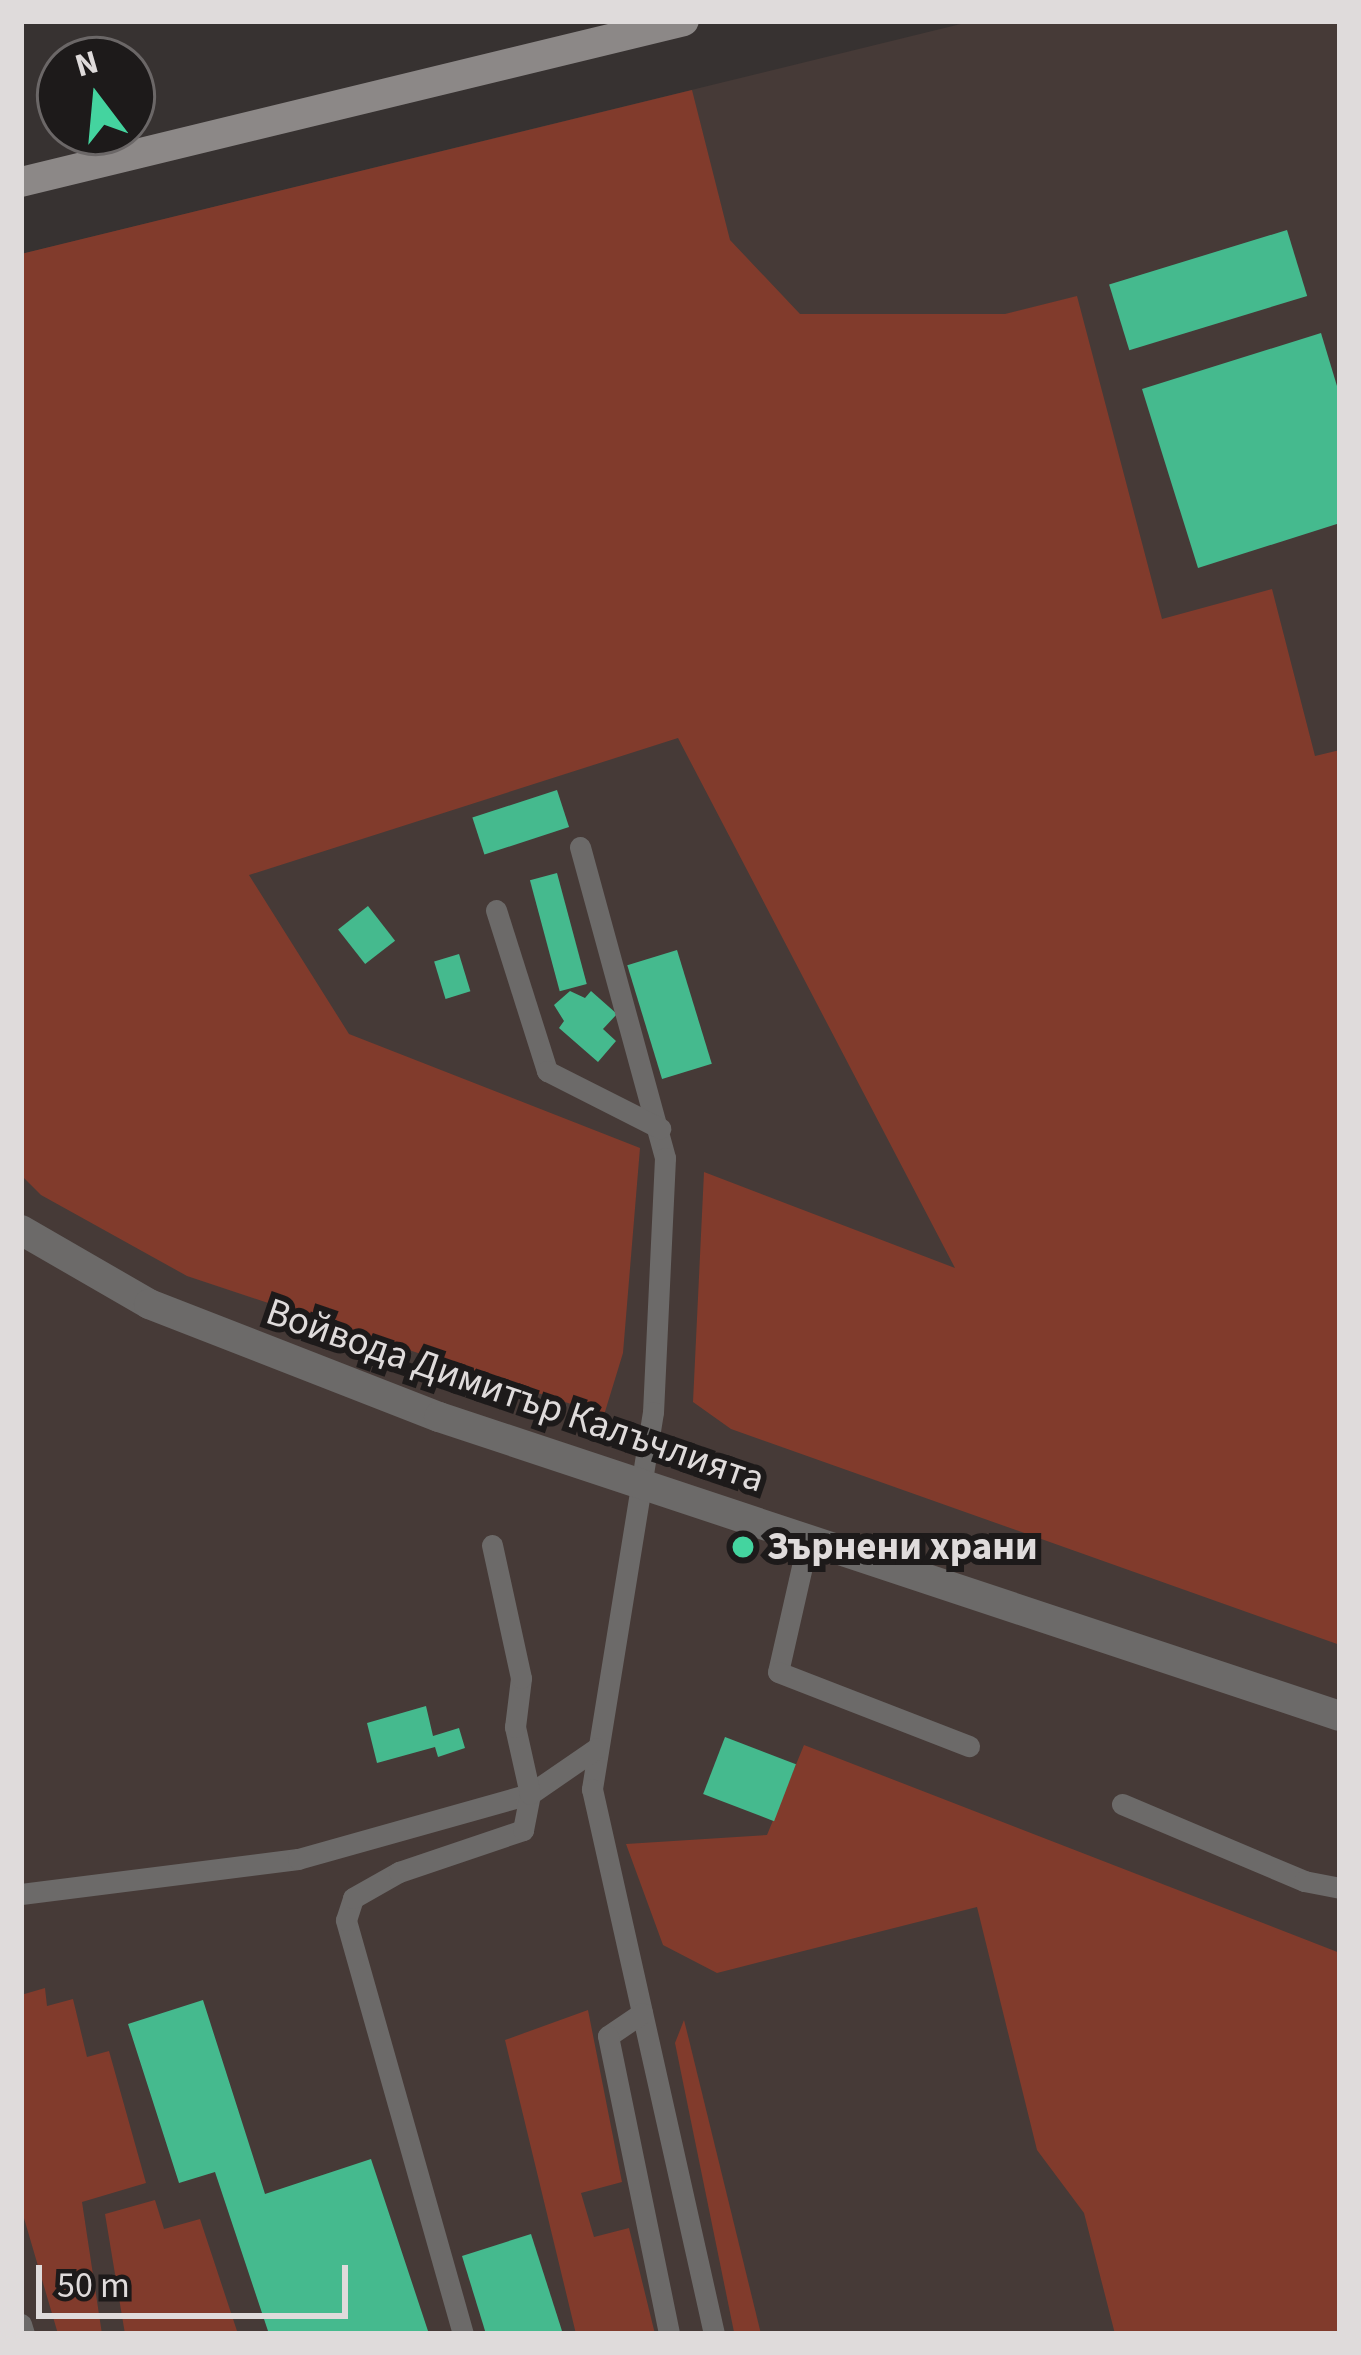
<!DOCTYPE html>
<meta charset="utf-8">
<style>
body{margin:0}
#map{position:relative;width:1361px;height:2355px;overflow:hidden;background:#373231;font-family:"Source Sans 3",sans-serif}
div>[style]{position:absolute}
.built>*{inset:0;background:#463a37}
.green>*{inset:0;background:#813b2c}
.building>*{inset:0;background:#45ba8e;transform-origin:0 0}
.lane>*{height:21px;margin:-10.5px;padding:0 10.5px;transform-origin:10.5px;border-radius:10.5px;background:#6c6a69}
.street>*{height:30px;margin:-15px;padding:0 15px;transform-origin:15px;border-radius:15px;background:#6c6a69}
.secondary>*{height:30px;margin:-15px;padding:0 15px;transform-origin:15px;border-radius:15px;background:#8c8887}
.dots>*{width:33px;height:33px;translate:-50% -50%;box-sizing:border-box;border:6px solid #1d1a1a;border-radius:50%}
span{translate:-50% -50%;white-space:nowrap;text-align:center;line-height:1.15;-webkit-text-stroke:12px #1d1a1a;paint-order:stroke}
.street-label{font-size:39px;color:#dfdbdb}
.poi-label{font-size:39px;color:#dfdbdb;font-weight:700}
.left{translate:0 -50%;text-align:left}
.frame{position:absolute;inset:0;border:24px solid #dfdbdb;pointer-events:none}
.north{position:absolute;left:36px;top:36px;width:120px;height:120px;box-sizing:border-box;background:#1d1a1a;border:3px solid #6b6767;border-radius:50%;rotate:344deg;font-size:33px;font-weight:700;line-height:48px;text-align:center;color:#dfdbdb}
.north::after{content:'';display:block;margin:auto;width:42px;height:54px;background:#44d49f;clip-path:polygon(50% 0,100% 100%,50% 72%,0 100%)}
.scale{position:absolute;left:36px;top:2265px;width:312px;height:54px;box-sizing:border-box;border:6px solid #dfdbdb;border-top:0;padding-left:15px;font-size:36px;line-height:42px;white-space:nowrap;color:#dfdbdb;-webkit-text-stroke:9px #1d1a1a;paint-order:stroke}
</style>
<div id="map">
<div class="built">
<div style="clip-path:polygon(973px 21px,1340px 21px,1340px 2334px,21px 2334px,21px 254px)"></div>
</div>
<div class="green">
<div style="clip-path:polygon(692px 90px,730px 240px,800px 314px,1005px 314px,1077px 296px,1162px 619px,1272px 589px,1315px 756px,1340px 750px,1340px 1645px,731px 1429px,693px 1402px,704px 1172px,955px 1268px,678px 738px,249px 875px,349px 1034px,640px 1148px,623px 1353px,604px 1415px,187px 1276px,41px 1195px,21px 1175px,21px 254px)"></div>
<div style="clip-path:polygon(804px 1745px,1340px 1953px,1340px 2334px,1115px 2334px,1084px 2213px,1037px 2150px,977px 1907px,717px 1973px,663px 1945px,626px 1844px,767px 1835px)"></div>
<div style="clip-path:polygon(45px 1988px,47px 2006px,73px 1999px,87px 2057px,109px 2051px,146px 2183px,82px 2202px,102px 2334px,58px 2334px,21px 2208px,21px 1995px)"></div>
<div style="clip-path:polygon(588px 2010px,622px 2182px,581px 2193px,594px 2237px,629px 2228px,655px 2334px,576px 2334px,505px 2040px)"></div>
<div style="clip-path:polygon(684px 2020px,689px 2040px,761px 2334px,734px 2332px,675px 2043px)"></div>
<div style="clip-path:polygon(155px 2200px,164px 2229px,200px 2219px,238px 2334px,125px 2334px,105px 2214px)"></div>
</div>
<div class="building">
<div style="left:1287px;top:230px;width:69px;height:186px;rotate:73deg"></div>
<div style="clip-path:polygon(1321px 333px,1340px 396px,1340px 523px,1198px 568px,1142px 389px)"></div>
<div style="left:557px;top:790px;width:39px;height:89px;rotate:72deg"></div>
<div style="left:557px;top:873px;width:115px;height:28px;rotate:75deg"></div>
<div style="left:368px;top:906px;width:44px;height:38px;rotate:52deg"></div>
<div style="left:677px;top:950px;width:119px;height:52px;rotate:73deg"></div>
<div style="left:459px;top:954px;width:39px;height:26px;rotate:73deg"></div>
<div style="clip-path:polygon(570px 991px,585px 998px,591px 991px,617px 1014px,603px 1029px,616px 1041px,598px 1062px,559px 1028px,564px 1021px,554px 1005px)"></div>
<div style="clip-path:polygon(426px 1706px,433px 1736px,459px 1728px,465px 1748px,438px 1757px,435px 1747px,377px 1763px,367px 1723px)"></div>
<div style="left:725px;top:1737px;width:76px;height:61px;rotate:21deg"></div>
<div style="clip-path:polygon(203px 2000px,265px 2194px,371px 2159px,429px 2334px,269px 2334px,215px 2172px,179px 2183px,128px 2024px)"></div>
<div style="clip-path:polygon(531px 2234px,563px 2334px,486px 2334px,462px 2256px)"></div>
</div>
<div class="lane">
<div style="left:580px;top:847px;width:322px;rotate:74.7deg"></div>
<div style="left:665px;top:1158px;width:254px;rotate:92.7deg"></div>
<div style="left:653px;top:1412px;width:382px;rotate:99.2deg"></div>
<div style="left:592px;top:1789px;width:558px;rotate:77.38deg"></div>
<div style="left:496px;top:910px;width:169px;rotate:72.4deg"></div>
<div style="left:547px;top:1071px;width:127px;rotate:26.8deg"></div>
<div style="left:808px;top:1540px;width:135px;rotate:102.8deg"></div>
<div style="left:778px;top:1672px;width:205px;rotate:21.2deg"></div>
<div style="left:1122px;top:1804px;width:198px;rotate:22.9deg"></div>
<div style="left:1304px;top:1881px;width:37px;rotate:11deg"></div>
<div style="left:21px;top:1894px;width:279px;rotate:-7.2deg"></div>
<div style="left:298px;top:1859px;width:241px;rotate:-15.7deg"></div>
<div style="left:530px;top:1794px;width:81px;rotate:-34.5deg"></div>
<div style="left:642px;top:2013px;width:41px;rotate:145.9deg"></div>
<div style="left:608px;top:2036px;width:304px;rotate:78.4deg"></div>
<div style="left:21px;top:2324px;width:10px;rotate:73deg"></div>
<div style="left:463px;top:2334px;width:430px;rotate:-105.8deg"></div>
<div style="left:346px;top:1920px;width:23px;rotate:-72deg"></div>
<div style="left:353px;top:1898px;width:53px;rotate:-29.5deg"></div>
<div style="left:399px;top:1872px;width:131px;rotate:-18.7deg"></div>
<div style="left:523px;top:1830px;width:37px;rotate:-79deg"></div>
<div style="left:530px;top:1794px;width:69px;rotate:-102.6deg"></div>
<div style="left:515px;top:1727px;width:49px;rotate:-83deg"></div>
<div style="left:521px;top:1678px;width:136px;rotate:-102.3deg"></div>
</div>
<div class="street">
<div style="left:21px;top:1230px;width:148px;rotate:30deg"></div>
<div style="left:149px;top:1304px;width:311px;rotate:21.3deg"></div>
<div style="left:439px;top:1417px;width:949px;rotate:18.36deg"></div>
</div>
<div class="secondary">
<div style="left:21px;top:182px;width:682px;rotate:-13.65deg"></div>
</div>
<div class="dots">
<div style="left:743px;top:1547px;background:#44d49f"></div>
</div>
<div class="street-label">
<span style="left:515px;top:1396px;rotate:19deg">Войвода Димитър Калъчлията</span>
</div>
<div class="poi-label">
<span class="left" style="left:767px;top:1547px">Зърнени храни</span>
</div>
<div class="frame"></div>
<div class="north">N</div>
<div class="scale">50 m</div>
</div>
